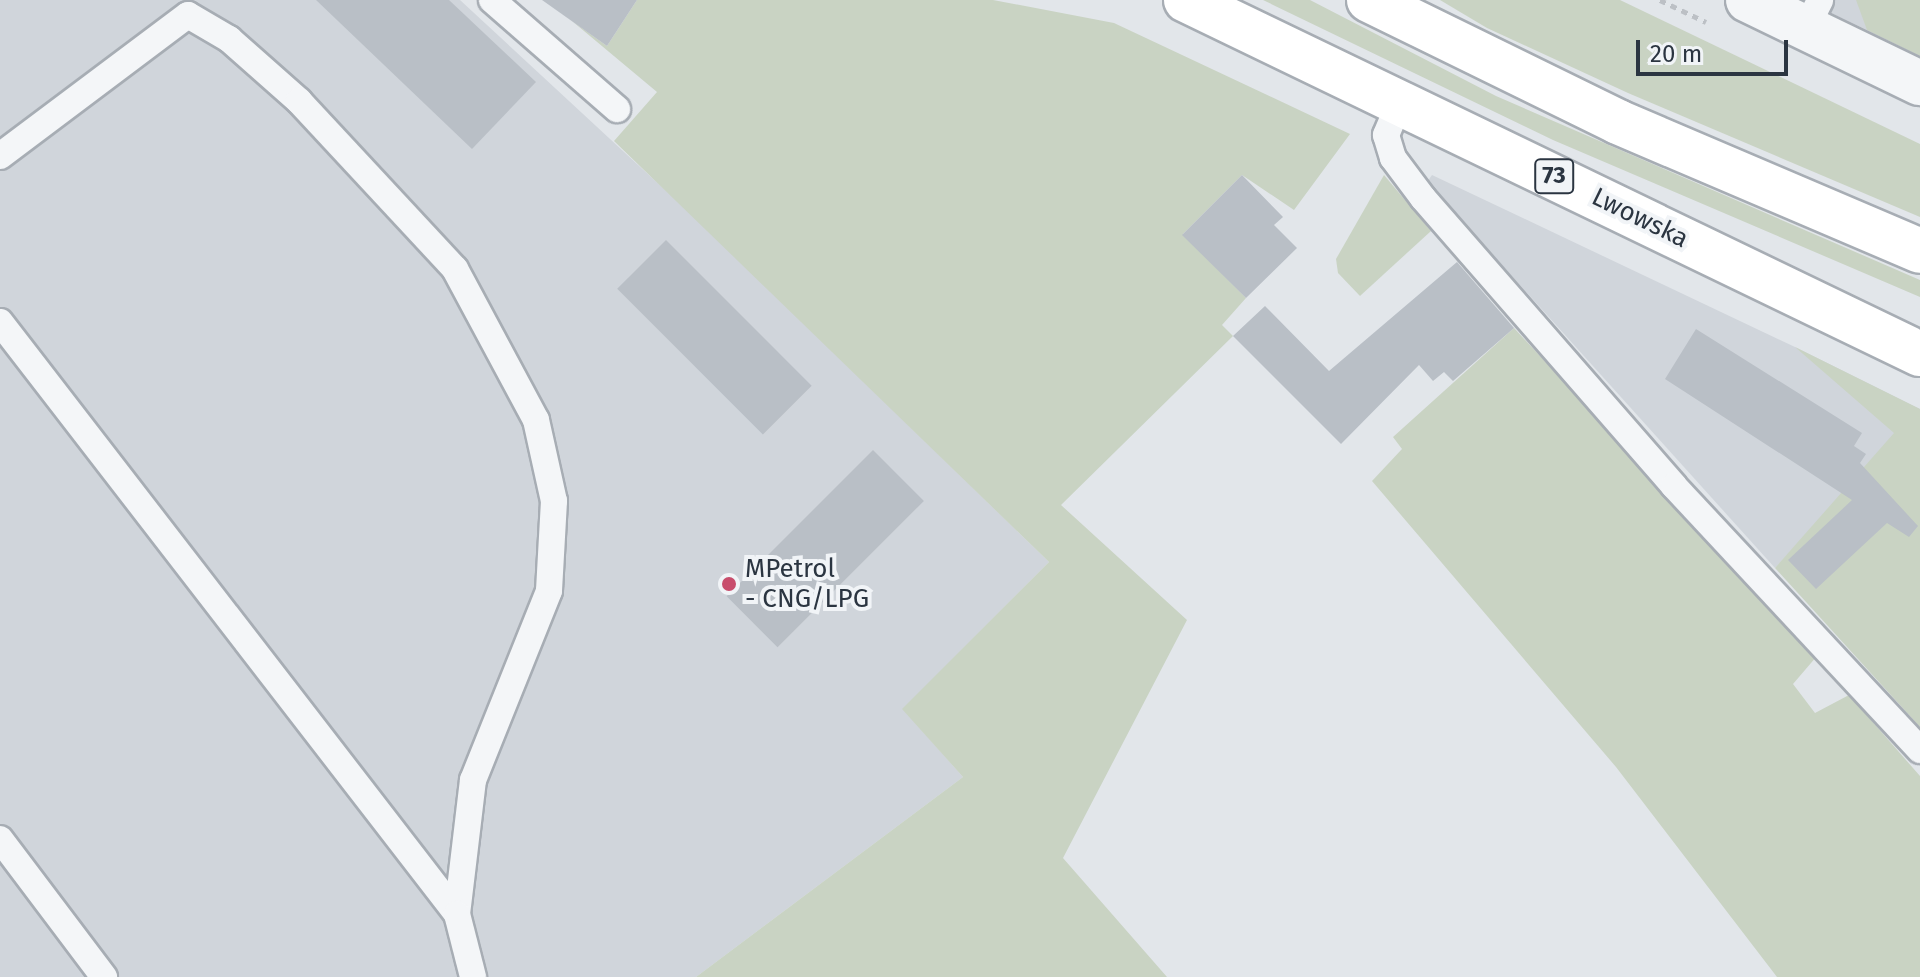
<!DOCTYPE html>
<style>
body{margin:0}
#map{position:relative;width:1920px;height:977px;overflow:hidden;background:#e2e6ea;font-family:"Fira Sans",sans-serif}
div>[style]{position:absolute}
.built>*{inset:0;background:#d0d5db}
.green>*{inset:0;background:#c9d3c3}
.building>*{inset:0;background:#b9bfc6;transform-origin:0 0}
.path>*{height:5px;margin-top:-2.5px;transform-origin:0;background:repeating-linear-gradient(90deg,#bcc0c5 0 6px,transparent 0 12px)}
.roads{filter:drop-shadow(2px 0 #a7adb4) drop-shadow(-2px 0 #a7adb4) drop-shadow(0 2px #a7adb4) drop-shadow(0 -2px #a7adb4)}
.lane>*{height:26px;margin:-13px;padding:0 13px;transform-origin:13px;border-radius:13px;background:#f4f6f8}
.street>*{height:44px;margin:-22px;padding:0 22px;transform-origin:22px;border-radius:22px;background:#f4f6f8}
.primary>*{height:44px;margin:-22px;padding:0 22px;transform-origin:22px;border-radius:22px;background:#fff}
.dots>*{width:22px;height:22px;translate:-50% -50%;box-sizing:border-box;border:4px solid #f1f4f7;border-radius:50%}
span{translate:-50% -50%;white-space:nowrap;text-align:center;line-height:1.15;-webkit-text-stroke:8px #f1f4f7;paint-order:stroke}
.shield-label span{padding:2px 6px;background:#f1f4f7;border:2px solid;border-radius:6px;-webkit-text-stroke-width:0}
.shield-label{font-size:24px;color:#2b3541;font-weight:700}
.street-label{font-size:26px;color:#2b3541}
.poi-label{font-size:26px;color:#2b3541}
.left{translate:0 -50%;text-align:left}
.scale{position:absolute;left:1636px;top:40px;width:152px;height:36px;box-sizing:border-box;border:4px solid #2b3541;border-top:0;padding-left:10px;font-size:24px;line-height:28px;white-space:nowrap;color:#2b3541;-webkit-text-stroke:6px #f1f4f7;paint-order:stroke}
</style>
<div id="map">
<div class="built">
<div style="clip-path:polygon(0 0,460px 0,691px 214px,1049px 562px,903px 709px,963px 777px,696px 977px,0 977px)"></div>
<div style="clip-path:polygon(1804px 0,1920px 0,1920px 56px,1867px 30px)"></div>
<div style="clip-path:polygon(1432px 175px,1795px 347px,1920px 409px,1775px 568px,1427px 182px)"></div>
</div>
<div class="green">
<div style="clip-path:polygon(637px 0,993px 0,1114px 23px,1350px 134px,1294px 210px,1242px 175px,1183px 234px,1246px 298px,1222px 325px,1233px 336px,1061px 505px,1187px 620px,1063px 858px,1167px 977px,696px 977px,963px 777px,902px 709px,1049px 562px,614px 141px,657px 92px,572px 21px,607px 46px)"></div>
<div style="clip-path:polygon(1263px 0,1310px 0,1496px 96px,1920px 280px,1920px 297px,1553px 140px)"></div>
<div style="clip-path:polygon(1440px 0,1620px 0,1920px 144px,1920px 217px,1628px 93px,1487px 28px)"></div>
<div style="clip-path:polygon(1856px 0,1920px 0,1920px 56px,1867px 30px)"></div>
<div style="clip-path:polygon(1384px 175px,1431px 231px,1360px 296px,1338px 273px,1336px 259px)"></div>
<div style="clip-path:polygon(1514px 328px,1811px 648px,1817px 656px,1793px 684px,1815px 713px,1849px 695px,1920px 776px,1920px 977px,1777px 977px,1616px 767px,1372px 481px,1402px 449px,1393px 437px)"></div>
<div style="clip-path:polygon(1795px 347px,1920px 409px,1920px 727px,1775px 568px,1894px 433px)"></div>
</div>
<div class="building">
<div style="clip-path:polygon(316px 0,449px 0,536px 82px,472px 149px)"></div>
<div style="clip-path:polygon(542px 0,637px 0,607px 46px)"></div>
<div style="clip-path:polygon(1242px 175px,1283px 217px,1274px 225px,1297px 248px,1246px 298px,1182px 235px)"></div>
<div style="left:666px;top:240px;width:206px;height:69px;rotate:45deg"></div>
<div style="clip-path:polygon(1457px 262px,1514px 328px,1453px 381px,1444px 372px,1433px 381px,1419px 365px,1341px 444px,1233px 336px,1265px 306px,1329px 371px)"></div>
<div style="clip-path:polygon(1696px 329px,1862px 433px,1854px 446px,1866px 454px,1860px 463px,1918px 526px,1909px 537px,1887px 523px,1816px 589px,1788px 560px,1852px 500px,1665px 379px)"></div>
<div style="left:873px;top:450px;width:72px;height:207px;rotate:45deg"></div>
</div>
<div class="path">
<div style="left:1660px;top:0;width:51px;rotate:25.6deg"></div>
</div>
<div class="roads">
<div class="lane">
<div style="left:492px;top:0;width:166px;rotate:41.1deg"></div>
<div style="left:1806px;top:28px;width:31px;rotate:-63deg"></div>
<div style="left:1400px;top:102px;width:36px;rotate:113deg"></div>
<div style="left:1386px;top:135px;width:24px;rotate:73deg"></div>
<div style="left:1393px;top:158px;width:50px;rotate:53.1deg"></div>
<div style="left:1423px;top:198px;width:382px;rotate:48.9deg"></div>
<div style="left:1674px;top:486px;width:361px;rotate:47deg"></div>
<div style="left:0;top:156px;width:235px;rotate:-36.9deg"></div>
<div style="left:188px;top:15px;width:48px;rotate:30.3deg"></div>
<div style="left:229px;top:39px;width:94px;rotate:41.5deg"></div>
<div style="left:299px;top:101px;width:229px;rotate:47.1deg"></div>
<div style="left:455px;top:269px;width:171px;rotate:61.8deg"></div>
<div style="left:536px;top:420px;width:83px;rotate:77.5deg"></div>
<div style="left:554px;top:501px;width:90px;rotate:93.2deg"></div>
<div style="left:549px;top:591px;width:204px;rotate:111.9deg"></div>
<div style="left:473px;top:780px;width:135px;rotate:96.8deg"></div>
<div style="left:0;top:322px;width:748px;rotate:52.33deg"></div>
<div style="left:457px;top:914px;width:65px;rotate:75.7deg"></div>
<div style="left:0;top:839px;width:173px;rotate:53deg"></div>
</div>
<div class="street">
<div style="left:1748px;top:0;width:191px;rotate:25.8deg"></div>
</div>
<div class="primary">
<div style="left:1186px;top:0;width:815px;rotate:25.75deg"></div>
<div style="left:1369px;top:0;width:277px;rotate:26.1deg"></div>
<div style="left:1618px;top:122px;width:328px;rotate:23.1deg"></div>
</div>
</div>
<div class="dots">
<div style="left:729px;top:584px;background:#c84d6c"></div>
</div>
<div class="shield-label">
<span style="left:1554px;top:176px">73</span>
</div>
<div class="street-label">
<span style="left:1640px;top:218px;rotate:26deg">Lwowska</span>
</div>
<div class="poi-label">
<span class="left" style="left:745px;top:584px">MPetrol<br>- CNG/LPG</span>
</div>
<div class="scale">20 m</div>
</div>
